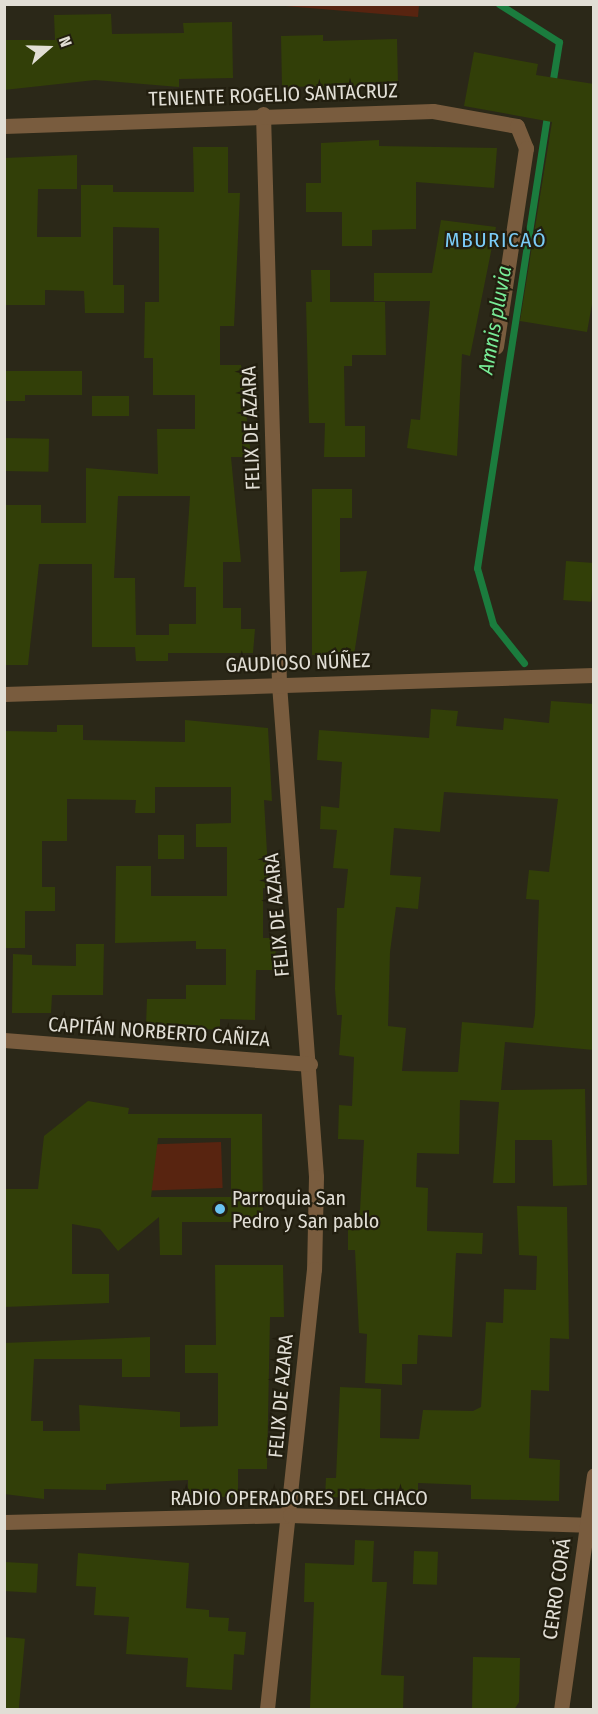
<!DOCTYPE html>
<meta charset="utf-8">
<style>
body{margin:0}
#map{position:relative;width:598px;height:1714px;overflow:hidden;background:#2b2818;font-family:"Fira Sans Condensed",sans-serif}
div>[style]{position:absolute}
.green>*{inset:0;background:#582410;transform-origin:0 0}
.stream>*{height:7px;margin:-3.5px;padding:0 3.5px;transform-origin:3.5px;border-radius:3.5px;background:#1b7c3e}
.building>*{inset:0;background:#323f08;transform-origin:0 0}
.minor>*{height:15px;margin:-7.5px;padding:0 7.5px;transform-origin:7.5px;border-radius:7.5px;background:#795c3e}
.dots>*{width:16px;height:16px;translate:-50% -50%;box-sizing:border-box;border:3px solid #221e0f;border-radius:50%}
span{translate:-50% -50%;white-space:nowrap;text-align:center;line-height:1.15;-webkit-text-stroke:4.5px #221e0f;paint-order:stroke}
.street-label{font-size:20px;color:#e1ded5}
.poi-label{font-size:20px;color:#e1ded5}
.left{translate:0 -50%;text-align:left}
.neighbourhood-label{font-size:21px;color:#7bccf7;letter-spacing:1.5px}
.water-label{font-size:21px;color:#78ec97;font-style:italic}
.frame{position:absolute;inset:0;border:6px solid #e1ded5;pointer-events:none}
.north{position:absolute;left:18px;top:18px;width:60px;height:60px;-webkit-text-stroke:4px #221e0f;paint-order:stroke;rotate:70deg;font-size:16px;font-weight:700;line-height:24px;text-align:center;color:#e1ded5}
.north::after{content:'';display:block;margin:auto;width:21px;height:27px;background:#e1ded5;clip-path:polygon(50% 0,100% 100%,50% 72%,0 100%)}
</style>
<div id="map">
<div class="green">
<div style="clip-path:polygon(273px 5px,419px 5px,418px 17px)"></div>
<div style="left:221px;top:1142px;width:46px;height:72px;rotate:88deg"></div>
</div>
<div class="stream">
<div style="left:499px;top:4px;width:71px;rotate:32.3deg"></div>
<div style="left:559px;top:42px;width:44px;rotate:99.2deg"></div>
<div style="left:524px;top:663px;width:50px;rotate:-128.5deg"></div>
<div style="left:493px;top:624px;width:58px;rotate:-105.9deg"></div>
<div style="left:477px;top:568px;width:459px;rotate:-81.2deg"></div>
</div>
<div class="building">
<div style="clip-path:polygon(111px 14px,112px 34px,184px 33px,183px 23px,232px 22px,233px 78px,179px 79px,179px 87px,95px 80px,4px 90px,4px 40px,55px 40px,54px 15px)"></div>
<div style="clip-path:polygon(323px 35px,323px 41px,397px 39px,398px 85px,282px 87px,281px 36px)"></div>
<div style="clip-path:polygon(474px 52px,538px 64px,536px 75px,594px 84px,594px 293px,587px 332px,520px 321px,552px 122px,464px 106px)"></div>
<div style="clip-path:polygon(379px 140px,379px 146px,497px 148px,494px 188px,416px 182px,416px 229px,372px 230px,372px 246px,342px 246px,342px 212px,306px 212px,306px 183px,321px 183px,321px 143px)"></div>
<div style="clip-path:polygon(evenodd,193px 147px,228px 147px,228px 193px,240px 193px,234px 326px,220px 326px,220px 365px,241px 365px,251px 457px,231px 457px,241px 562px,223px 562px,223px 608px,241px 608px,241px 629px,255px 629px,253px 653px,168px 653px,168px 661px,136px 661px,135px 647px,92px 647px,92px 564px,39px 564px,28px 665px,4px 665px,4px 505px,41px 505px,41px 523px,86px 523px,86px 468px,158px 474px,157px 429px,195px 429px,195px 395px,153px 395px,153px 358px,144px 358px,145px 302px,159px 302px,159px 228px,113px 227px,113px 285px,124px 285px,124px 313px,85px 313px,84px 291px,45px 290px,45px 305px,4px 305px,4px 158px,77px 155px,77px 189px,38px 189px,37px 237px,81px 237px,81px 185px,113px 185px,113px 192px,194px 192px,193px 147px,118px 496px,190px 496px,184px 587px,196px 587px,196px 624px,169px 624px,169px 635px,136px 635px,135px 578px,114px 578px,118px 496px)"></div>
<div style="clip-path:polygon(441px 220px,496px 227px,470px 356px,462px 354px,457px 456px,407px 448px,411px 419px,420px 420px,430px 301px,374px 301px,374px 273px,432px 273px)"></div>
<div style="clip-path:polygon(311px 270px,330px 270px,330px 302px,385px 302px,386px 355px,352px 355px,352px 366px,344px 366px,345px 426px,365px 426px,365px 457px,324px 457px,325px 423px,309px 423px,306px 302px,312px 302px)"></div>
<div style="clip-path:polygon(4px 371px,82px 371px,82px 395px,25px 395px,25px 401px,4px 401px)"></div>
<div style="left:92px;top:396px;width:37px;height:20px"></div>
<div style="left:4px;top:438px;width:45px;height:33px;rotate:1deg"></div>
<div style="clip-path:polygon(312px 489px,352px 489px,352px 518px,340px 518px,340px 572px,367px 571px,354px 655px,312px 655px)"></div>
<div style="left:566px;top:561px;width:28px;height:39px;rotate:4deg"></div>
<div style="clip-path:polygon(evenodd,551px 701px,594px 704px,594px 1050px,505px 1042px,501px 1090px,585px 1089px,587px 1185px,553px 1186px,552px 1140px,515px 1140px,515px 1183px,493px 1183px,499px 1102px,460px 1100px,459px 1154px,417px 1153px,416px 1187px,428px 1188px,427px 1231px,483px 1233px,482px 1254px,456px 1253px,452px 1337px,418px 1335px,417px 1364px,402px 1364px,402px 1385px,365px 1383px,367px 1334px,359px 1333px,355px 1250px,348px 1250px,348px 1228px,359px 1228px,364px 1140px,338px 1139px,339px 1105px,352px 1106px,354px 1057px,339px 1055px,342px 1015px,337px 1015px,335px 989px,337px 908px,344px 908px,348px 869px,333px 868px,337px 830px,320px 829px,321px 806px,339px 808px,342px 762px,317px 760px,319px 730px,429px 738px,431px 709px,458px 711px,456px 726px,503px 730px,504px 718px,549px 723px,551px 701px,444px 792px,558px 799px,549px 872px,529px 870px,526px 899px,539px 900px,535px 1015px,533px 1028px,462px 1022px,458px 1072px,402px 1071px,406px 1028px,388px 1026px,390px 952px,396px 907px,418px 909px,421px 877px,390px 875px,394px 828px,440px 832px,444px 792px)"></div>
<div style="clip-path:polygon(185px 720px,268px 728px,272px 801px,264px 800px,269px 888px,263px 888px,263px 938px,276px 938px,275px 970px,256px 970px,255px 1020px,220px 1019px,220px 1030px,146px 1025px,147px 999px,186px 999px,186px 985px,226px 985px,226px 949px,196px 949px,196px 941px,115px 943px,116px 866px,151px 866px,151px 896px,227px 896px,227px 847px,196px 847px,196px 824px,231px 823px,231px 787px,155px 787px,155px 813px,135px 813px,136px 800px,67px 799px,67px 841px,42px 841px,42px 887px,55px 887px,55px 911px,25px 911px,25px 948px,4px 948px,4px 731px,57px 732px,57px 725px,83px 725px,83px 740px,185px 742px)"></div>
<div style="left:158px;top:835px;width:26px;height:24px"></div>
<div style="clip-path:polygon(76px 944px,104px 944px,103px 995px,52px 995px,51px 1013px,12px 1013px,13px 954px,32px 955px,32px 965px,76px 966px)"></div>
<div style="clip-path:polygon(evenodd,88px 1101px,129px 1108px,128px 1114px,262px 1114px,263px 1222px,182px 1222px,182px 1255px,160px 1255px,159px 1217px,118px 1251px,100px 1229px,72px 1224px,72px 1274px,109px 1274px,109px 1303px,4px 1307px,4px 1189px,38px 1189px,44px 1136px,88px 1101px,158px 1138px,231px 1138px,231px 1197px,151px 1197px,158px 1138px)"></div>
<div style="clip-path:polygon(517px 1206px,567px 1207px,569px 1339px,550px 1338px,549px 1391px,531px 1390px,529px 1458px,560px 1460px,559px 1501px,471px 1499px,471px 1485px,418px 1483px,418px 1491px,364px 1489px,363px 1498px,325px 1497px,326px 1478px,336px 1478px,340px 1387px,381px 1389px,380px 1438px,419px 1439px,423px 1410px,473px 1411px,481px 1407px,486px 1322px,503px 1323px,504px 1289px,536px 1290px,537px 1256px,519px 1255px)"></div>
<div style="clip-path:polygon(215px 1265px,283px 1265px,284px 1317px,270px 1317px,267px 1469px,238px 1469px,238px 1497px,188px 1497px,188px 1480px,106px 1484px,106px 1490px,44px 1489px,44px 1499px,4px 1494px,4px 1343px,150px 1337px,150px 1377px,122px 1377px,122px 1359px,34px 1359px,31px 1421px,43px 1421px,43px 1431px,80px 1431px,79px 1405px,180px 1412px,180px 1427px,218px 1426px,218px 1373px,185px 1373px,185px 1345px,216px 1345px)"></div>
<div style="clip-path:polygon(355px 1540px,374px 1541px,372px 1582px,387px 1582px,381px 1675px,404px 1676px,403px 1710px,310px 1708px,314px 1602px,304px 1602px,305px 1563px,354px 1565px)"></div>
<div style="left:414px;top:1551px;width:24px;height:33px;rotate:2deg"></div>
<div style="clip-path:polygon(78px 1553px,189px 1563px,186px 1608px,209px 1610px,209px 1617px,229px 1618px,228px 1631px,246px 1632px,244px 1655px,234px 1654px,232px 1690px,186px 1687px,188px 1658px,126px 1654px,129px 1617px,94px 1615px,96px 1587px,76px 1586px)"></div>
<div style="left:4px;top:1562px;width:34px;height:29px;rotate:3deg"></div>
<div style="left:4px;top:1637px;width:21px;height:72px;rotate:5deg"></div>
<div style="clip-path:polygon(473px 1657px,520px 1658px,519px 1702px,514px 1710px,472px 1710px)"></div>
</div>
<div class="minor">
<div style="left:263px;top:114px;width:570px;rotate:88.39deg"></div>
<div style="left:279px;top:684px;width:494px;rotate:85.7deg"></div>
<div style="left:316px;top:1177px;width:92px;rotate:91.2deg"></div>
<div style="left:314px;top:1269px;width:443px;rotate:96.1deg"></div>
<div style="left:4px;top:126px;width:429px;rotate:-2deg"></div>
<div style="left:433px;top:111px;width:85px;rotate:10.1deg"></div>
<div style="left:517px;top:126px;width:24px;rotate:68deg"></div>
<div style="left:526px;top:148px;width:201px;rotate:98.6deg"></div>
<div style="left:4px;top:694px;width:590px;rotate:-1.84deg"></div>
<div style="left:4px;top:1040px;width:307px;rotate:4.5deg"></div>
<div style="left:4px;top:1522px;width:286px;rotate:-1.4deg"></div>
<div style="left:290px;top:1515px;width:304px;rotate:1.9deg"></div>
<div style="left:561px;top:1710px;width:237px;rotate:-82deg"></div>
</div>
<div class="dots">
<div style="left:220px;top:1209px;background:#6ac3f1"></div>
</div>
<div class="street-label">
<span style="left:273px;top:95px;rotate:-2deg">TENIENTE ROGELIO SANTACRUZ</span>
<span style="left:251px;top:428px;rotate:-92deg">FELIX DE AZARA</span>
<span style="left:298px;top:663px;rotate:-2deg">GAUDIOSO NÚÑEZ</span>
<span style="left:277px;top:915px;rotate:-95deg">FELIX DE AZARA</span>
<span style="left:159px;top:1032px;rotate:4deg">CAPITÁN NORBERTO CAÑIZA</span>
<span style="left:281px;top:1396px;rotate:-85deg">FELIX DE AZARA</span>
<span style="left:299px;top:1498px">RADIO OPERADORES DEL CHACO</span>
<span style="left:557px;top:1589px;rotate:-82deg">CERRO CORÁ</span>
</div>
<div class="poi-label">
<span class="left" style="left:232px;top:1210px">Parroquia San<br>Pedro y San pablo</span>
</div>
<div class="neighbourhood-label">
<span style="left:496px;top:240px">MBURICAÓ</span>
</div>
<div class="water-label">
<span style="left:495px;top:320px;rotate:-80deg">Amnis pluvia</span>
</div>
<div class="frame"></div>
<div class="north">N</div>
</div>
